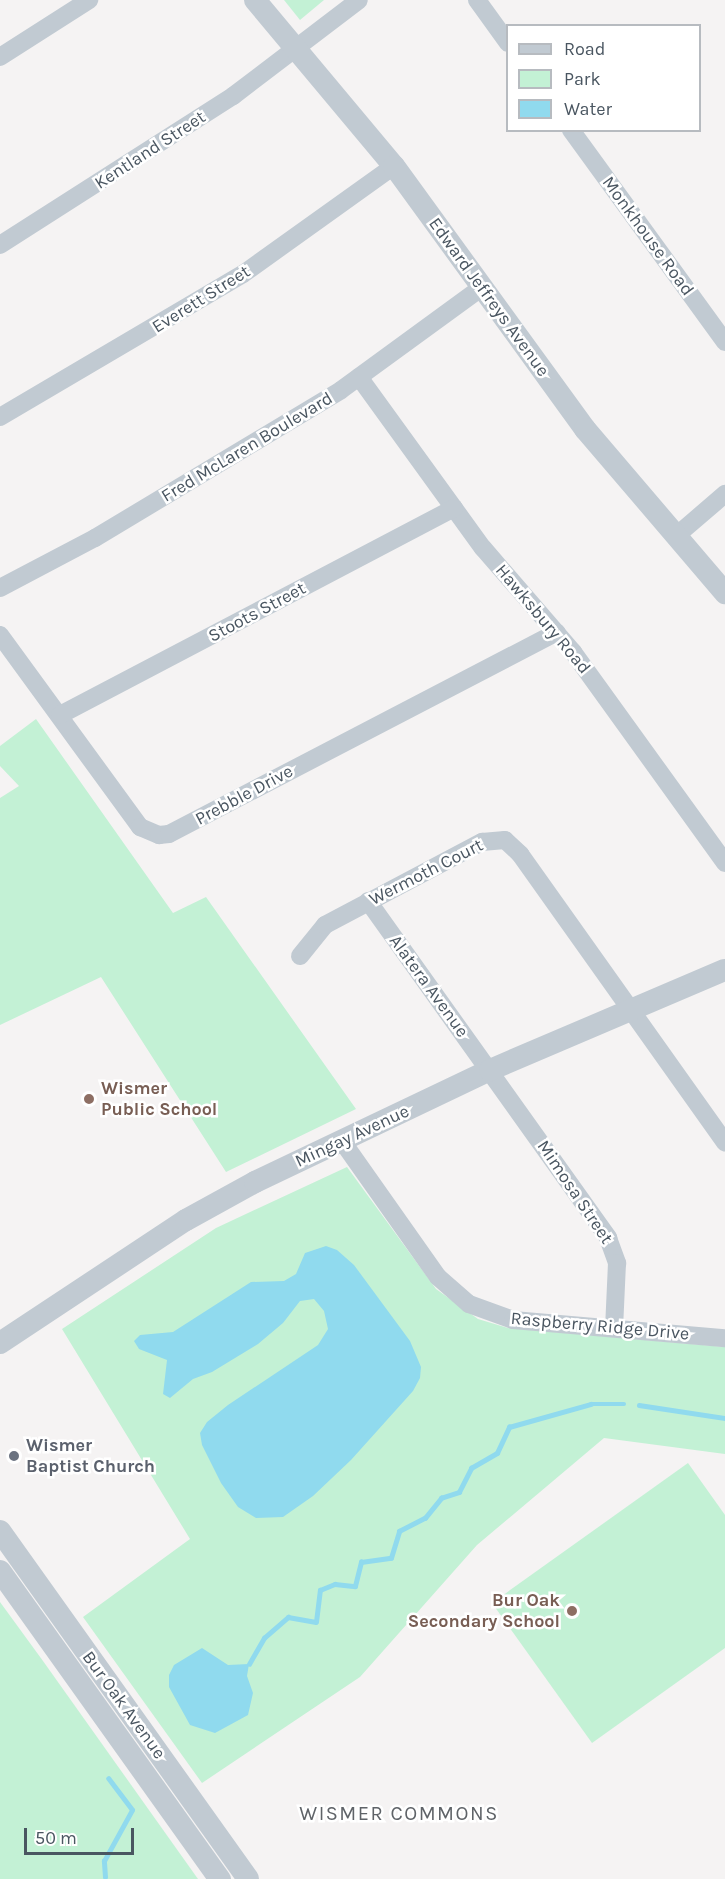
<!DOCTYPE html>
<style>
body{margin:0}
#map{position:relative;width:725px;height:1879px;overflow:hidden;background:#f5f3f3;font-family:Karla,sans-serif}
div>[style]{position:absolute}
.green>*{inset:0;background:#c3f1d5}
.water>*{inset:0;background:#90daee}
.stream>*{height:4.5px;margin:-2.25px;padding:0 2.25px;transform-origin:2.25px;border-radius:2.25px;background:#90daee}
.minor>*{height:18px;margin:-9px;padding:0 9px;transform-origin:9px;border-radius:9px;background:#c1cad2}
.tertiary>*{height:22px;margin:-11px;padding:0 11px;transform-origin:11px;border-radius:11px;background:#c1cad2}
.dots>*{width:16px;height:16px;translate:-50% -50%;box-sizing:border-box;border:3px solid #fff;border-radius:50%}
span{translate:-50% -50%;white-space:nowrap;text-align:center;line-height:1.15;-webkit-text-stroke:5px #fff;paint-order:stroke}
.street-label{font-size:18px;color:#4a5661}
.education-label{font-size:18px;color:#785e54;font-weight:700}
.left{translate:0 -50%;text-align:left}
.right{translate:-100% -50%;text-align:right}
.worship-label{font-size:18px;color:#5b616d;font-weight:700}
.neighbourhood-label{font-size:20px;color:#5f6368;letter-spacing:1.5px}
.legend{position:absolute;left:506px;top:24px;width:195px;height:108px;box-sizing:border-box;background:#fff;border:2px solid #b7bbc0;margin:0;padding:8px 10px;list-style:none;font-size:18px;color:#4a5661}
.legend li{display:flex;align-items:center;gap:12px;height:30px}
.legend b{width:30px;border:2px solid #b7bbc0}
.scale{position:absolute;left:24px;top:1828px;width:110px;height:27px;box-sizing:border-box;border:3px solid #4a5661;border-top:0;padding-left:8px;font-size:18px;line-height:21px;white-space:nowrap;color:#4a5661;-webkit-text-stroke:4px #fff;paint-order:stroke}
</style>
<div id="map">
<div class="green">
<div style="clip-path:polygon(284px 0,324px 0,300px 20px)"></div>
<div style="clip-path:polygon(36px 719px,173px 913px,206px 897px,356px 1109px,226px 1172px,101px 977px,0 1025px,0 798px,19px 786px,0 766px,0 746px)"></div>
<div style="clip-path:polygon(347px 1167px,436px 1289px,478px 1319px,508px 1328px,725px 1347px,725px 1454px,604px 1438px,477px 1545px,360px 1677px,202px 1783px,83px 1617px,190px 1539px,62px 1329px,216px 1228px)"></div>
<div style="clip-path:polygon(688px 1463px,725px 1515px,725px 1648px,592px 1743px,492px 1603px)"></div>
<div style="clip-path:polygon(0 1602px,43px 1661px,198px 1879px,0 1879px)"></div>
</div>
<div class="water">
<div style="clip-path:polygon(326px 1246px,337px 1250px,354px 1265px,410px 1341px,421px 1367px,420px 1378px,413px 1391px,351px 1460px,313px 1496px,283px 1517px,256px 1518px,238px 1507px,221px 1483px,202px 1445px,200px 1433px,207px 1422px,228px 1405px,318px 1345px,328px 1329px,324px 1311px,314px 1299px,300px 1301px,283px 1323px,258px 1344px,212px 1372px,193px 1379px,170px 1398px,163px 1394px,167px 1360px,139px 1349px,134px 1341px,140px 1335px,173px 1332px,251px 1282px,284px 1281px,296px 1274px,305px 1253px)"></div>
<div style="clip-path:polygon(202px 1648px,228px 1665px,249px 1664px,247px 1676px,253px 1693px,248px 1715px,215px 1733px,190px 1725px,169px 1687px,169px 1675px,174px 1665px)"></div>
</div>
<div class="stream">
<div style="left:639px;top:1405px;width:87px;rotate:8.6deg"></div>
<div style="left:249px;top:1664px;width:30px;rotate:-60deg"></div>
<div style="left:264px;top:1638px;width:32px;rotate:-41deg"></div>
<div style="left:288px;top:1617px;width:28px;rotate:10deg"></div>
<div style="left:316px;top:1622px;width:32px;rotate:-83deg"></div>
<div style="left:320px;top:1590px;width:16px;rotate:-22deg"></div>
<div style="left:335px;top:1584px;width:20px;rotate:6deg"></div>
<div style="left:355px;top:1586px;width:25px;rotate:-76deg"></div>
<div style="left:361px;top:1562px;width:30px;rotate:-8deg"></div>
<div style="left:391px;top:1558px;width:28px;rotate:-73deg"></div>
<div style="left:399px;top:1531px;width:29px;rotate:-27deg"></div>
<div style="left:425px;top:1518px;width:26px;rotate:-51deg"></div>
<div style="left:441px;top:1498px;width:19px;rotate:-18deg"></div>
<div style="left:459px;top:1492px;width:27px;rotate:-63deg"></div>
<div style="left:471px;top:1468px;width:30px;rotate:-30deg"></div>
<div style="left:497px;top:1453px;width:29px;rotate:-65deg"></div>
<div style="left:509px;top:1427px;width:85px;rotate:-15.7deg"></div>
<div style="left:591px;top:1404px;width:33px"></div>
<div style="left:105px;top:1877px;width:16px;rotate:-94deg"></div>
<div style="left:104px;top:1861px;width:58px;rotate:-61.2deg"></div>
<div style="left:132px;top:1810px;width:39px;rotate:-127deg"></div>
</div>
<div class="minor">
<div style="left:477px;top:0;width:53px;rotate:54.2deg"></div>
<div style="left:0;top:57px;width:106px;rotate:-32.6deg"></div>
<div style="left:571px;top:130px;width:262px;rotate:54deg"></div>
<div style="left:0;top:245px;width:277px;rotate:-32.6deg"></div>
<div style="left:233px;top:96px;width:158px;rotate:-37.3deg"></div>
<div style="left:359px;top:377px;width:211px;rotate:54.1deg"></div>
<div style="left:483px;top:548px;width:138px;rotate:49.1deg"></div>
<div style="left:573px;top:652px;width:260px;rotate:54.2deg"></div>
<div style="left:0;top:417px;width:282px;rotate:-30.5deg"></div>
<div style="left:243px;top:274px;width:186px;rotate:-35.6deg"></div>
<div style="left:676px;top:536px;width:65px;rotate:-40.6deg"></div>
<div style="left:0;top:588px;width:107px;rotate:-27.8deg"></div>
<div style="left:95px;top:538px;width:287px;rotate:-31deg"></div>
<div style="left:341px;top:390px;width:175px;rotate:-36.1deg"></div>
<div style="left:0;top:635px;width:238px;rotate:53.9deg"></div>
<div style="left:140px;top:827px;width:21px;rotate:23deg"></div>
<div style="left:159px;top:835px;width:10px;rotate:-6deg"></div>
<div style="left:169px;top:834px;width:437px;rotate:-27.5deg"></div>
<div style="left:60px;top:715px;width:445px;rotate:-27.7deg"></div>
<div style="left:368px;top:901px;width:414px;rotate:54.5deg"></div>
<div style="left:608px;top:1238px;width:27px;rotate:70deg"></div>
<div style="left:617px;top:1263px;width:65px;rotate:92.6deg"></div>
<div style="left:300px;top:956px;width:40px;rotate:-51deg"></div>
<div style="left:325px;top:925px;width:178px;rotate:-27.9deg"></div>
<div style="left:482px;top:842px;width:23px;rotate:-5deg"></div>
<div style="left:505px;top:840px;width:21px;rotate:43deg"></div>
<div style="left:520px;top:854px;width:354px;rotate:54.6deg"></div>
<div style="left:342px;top:1141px;width:166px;rotate:54.8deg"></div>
<div style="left:438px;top:1277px;width:41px;rotate:41.1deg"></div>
<div style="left:469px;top:1304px;width:47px;rotate:20deg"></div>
<div style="left:513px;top:1320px;width:213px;rotate:4.9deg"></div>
</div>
<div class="tertiary">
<div style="left:255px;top:0;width:217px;rotate:50.1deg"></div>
<div style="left:394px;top:166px;width:325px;rotate:54deg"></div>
<div style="left:585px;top:429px;width:216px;rotate:49.5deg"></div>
<div style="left:0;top:1343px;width:223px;rotate:-33.5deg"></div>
<div style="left:186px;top:1220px;width:79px;rotate:-28.8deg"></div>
<div style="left:255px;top:1182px;width:260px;rotate:-25.5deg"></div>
<div style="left:490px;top:1070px;width:255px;rotate:-23.1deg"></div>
<div style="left:0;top:1531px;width:427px;rotate:54.5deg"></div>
<div style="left:0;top:1571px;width:379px;rotate:54.5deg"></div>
</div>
<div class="dots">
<div style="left:89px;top:1099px;background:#8d6e63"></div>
<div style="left:14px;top:1456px;background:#6b7280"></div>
<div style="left:572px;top:1611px;background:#8d6e63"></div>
</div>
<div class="street-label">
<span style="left:150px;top:150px;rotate:-33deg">Kentland Street</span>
<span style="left:648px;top:236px;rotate:54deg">Monkhouse Road</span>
<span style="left:489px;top:297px;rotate:54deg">Edward Jeffreys Avenue</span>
<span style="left:201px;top:299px;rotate:-32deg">Everett Street</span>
<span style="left:247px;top:447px;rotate:-31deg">Fred McLaren Boulevard</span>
<span style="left:257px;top:612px;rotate:-28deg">Stoots Street</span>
<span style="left:543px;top:619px;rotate:50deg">Hawksbury Road</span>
<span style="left:244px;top:795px;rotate:-28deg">Prebble Drive</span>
<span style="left:426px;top:872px;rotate:-27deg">Wermoth Court</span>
<span style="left:429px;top:986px;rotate:54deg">Alatera Avenue</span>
<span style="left:352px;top:1136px;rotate:-25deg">Mingay Avenue</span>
<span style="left:575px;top:1192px;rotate:56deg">Mimosa Street</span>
<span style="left:600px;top:1326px;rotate:5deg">Raspberry Ridge Drive</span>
<span style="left:124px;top:1705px;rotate:54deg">Bur Oak Avenue</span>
</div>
<div class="education-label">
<span class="left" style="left:101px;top:1099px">Wismer<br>Public School</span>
<span class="right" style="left:560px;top:1611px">Bur Oak<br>Secondary School</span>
</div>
<div class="worship-label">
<span class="left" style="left:26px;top:1456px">Wismer<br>Baptist Church</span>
</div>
<div class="neighbourhood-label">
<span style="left:399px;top:1813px">WISMER COMMONS</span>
</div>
<ul class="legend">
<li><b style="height:8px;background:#c1cad2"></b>Road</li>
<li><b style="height:16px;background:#c3f1d5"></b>Park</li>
<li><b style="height:16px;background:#90daee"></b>Water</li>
</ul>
<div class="scale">50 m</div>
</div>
